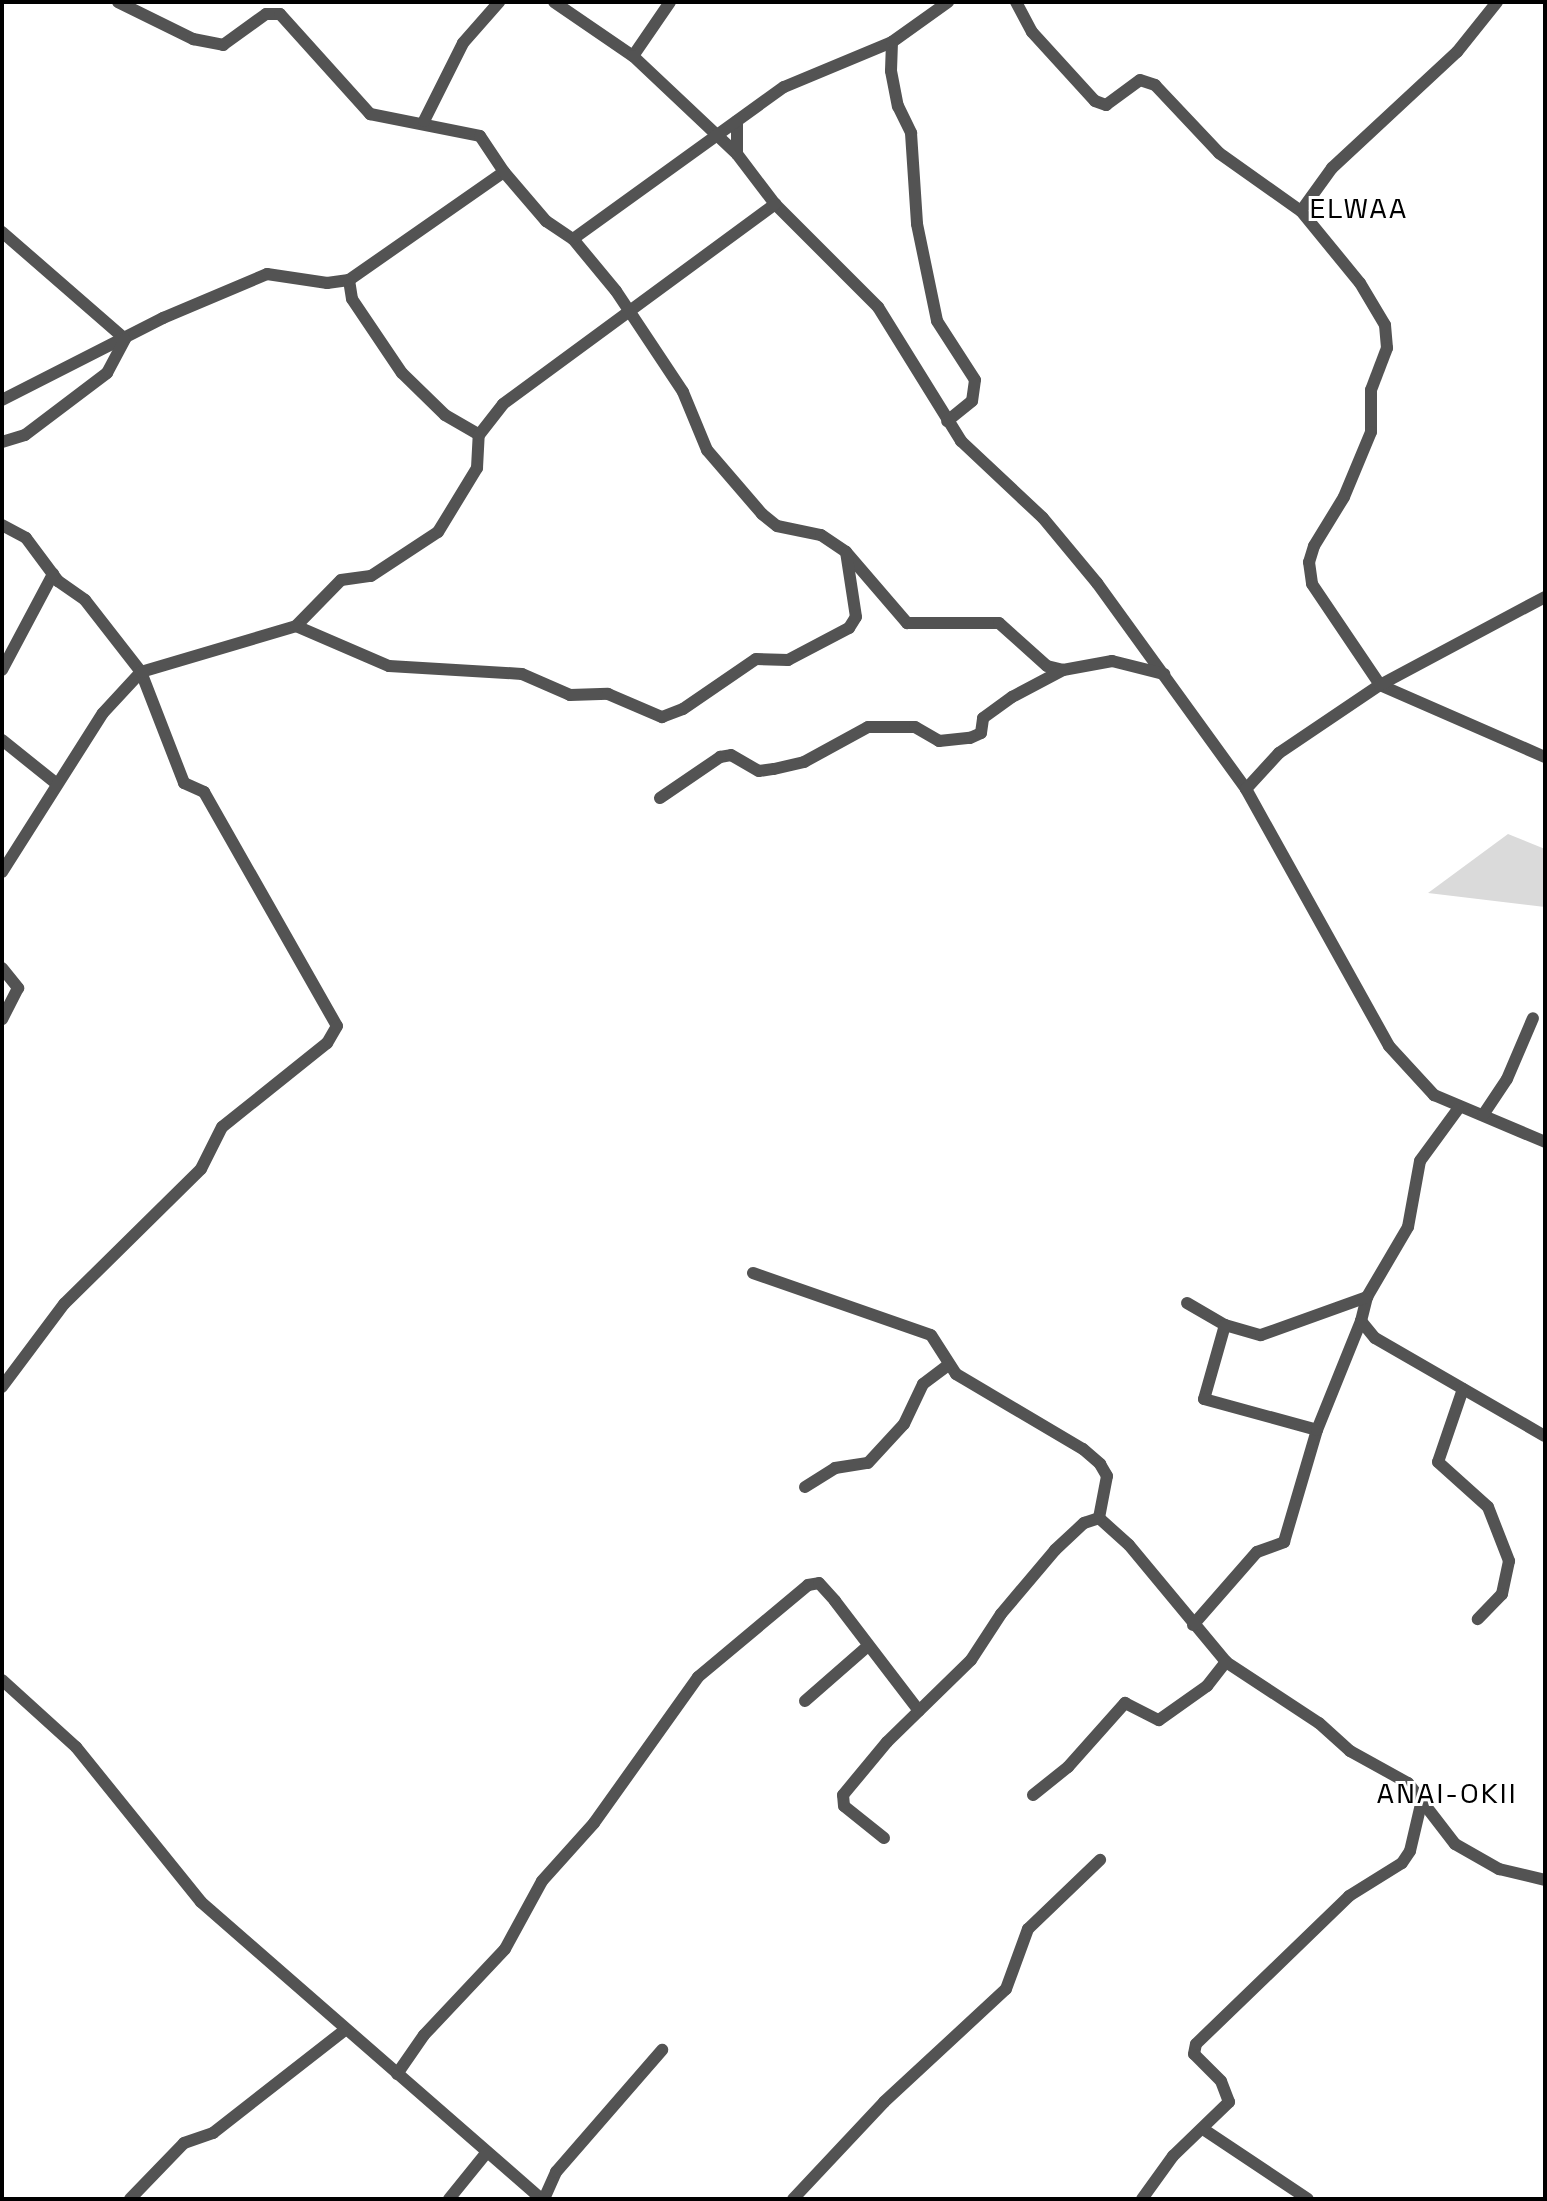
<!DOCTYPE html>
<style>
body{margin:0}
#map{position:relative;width:1547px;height:2201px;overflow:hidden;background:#fff;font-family:"Space Grotesk",sans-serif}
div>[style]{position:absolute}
.green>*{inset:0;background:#dadada}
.minor>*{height:12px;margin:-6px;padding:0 6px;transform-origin:6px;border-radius:6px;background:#535353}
span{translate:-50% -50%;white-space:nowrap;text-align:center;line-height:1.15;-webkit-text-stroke:6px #fff;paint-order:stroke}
.quarter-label{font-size:28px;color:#000;letter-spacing:2px}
.frame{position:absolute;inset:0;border:4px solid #000;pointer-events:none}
</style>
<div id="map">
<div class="green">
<div style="clip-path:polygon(1508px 834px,1545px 849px,1545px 907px,1428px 893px)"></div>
</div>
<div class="minor">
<div style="left:118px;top:2px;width:84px;rotate:26.3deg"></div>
<div style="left:193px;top:39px;width:31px;rotate:11deg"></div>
<div style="left:223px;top:45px;width:53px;rotate:-35.8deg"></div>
<div style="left:266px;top:14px;width:14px"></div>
<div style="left:280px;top:14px;width:135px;rotate:48deg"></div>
<div style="left:370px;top:114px;width:112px;rotate:11.3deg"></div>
<div style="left:480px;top:136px;width:43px;rotate:56.3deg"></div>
<div style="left:554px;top:2px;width:96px;rotate:34.4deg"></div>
<div style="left:670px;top:2px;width:65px;rotate:124.4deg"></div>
<div style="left:633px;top:56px;width:143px;rotate:43.3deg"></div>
<div style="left:737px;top:154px;width:63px;rotate:52.8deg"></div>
<div style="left:775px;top:204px;width:146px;rotate:45deg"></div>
<div style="left:878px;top:307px;width:158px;rotate:58.2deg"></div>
<div style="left:961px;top:441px;width:112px;rotate:43.2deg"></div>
<div style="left:1043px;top:518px;width:85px;rotate:50.3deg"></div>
<div style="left:1097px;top:583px;width:254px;rotate:54.1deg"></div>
<div style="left:1246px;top:789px;width:294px;rotate:60.9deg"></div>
<div style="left:1389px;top:1046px;width:67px;rotate:47.4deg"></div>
<div style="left:1434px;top:1095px;width:121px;rotate:22.9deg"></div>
<div style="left:1016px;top:2px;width:34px;rotate:62deg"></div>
<div style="left:1032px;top:32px;width:93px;rotate:47.6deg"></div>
<div style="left:1095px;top:101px;width:12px;rotate:20deg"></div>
<div style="left:1106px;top:105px;width:42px;rotate:-36.3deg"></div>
<div style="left:1140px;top:80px;width:16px;rotate:18deg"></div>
<div style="left:1155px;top:85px;width:93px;rotate:46.7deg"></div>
<div style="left:1219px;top:153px;width:100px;rotate:35.3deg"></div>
<div style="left:1301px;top:211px;width:93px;rotate:50.7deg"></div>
<div style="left:1360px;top:283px;width:49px;rotate:59.2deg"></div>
<div style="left:1385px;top:325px;width:23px;rotate:85deg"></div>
<div style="left:1387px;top:348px;width:45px;rotate:110.9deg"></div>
<div style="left:1371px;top:390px;width:42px;rotate:90deg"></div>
<div style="left:1371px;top:432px;width:70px;rotate:112.6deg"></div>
<div style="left:1344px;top:497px;width:57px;rotate:121.5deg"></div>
<div style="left:1314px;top:546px;width:17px;rotate:107deg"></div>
<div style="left:1309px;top:562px;width:22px;rotate:82deg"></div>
<div style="left:1312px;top:584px;width:122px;rotate:56deg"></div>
<div style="left:1380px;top:685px;width:180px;rotate:23.6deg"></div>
<div style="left:892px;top:42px;width:29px;rotate:92deg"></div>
<div style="left:891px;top:71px;width:36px;rotate:79deg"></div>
<div style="left:898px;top:106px;width:30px;rotate:64deg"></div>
<div style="left:911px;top:133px;width:91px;rotate:86.2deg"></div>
<div style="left:917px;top:224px;width:99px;rotate:78.3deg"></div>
<div style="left:937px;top:321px;width:70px;rotate:57.2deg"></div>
<div style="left:975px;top:380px;width:21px;rotate:98deg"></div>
<div style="left:972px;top:401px;width:32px;rotate:141deg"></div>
<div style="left:424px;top:121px;width:87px;rotate:-63.4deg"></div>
<div style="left:463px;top:43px;width:55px;rotate:-48.7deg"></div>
<div style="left:737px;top:154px;width:33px;rotate:-90deg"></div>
<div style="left:1301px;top:211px;width:53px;rotate:-54.2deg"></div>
<div style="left:1332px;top:168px;width:171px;rotate:-42.9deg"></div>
<div style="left:1457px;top:52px;width:64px;rotate:-51.3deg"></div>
<div style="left:2px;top:232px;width:163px;rotate:41deg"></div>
<div style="left:573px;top:239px;width:67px;rotate:50.4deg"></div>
<div style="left:616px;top:291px;width:121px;rotate:56.4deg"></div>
<div style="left:683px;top:392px;width:63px;rotate:67.5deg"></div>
<div style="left:707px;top:450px;width:84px;rotate:49.3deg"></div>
<div style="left:762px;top:514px;width:19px;rotate:39deg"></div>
<div style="left:777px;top:526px;width:45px;rotate:11.6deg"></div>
<div style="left:821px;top:535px;width:30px;rotate:34deg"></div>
<div style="left:846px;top:552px;width:94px;rotate:49.3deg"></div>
<div style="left:907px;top:623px;width:92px"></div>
<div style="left:999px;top:623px;width:64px;rotate:41.9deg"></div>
<div style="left:1047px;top:666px;width:16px;rotate:14deg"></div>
<div style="left:1063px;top:670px;width:50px;rotate:-10.4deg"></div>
<div style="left:1112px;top:661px;width:54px;rotate:14deg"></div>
<div style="left:349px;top:280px;width:19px;rotate:81deg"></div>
<div style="left:352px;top:299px;width:89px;rotate:56deg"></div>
<div style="left:402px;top:373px;width:60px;rotate:44.3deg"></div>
<div style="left:445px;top:415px;width:39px;rotate:30deg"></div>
<div style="left:2px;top:400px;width:181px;rotate:-27deg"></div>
<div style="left:163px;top:318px;width:113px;rotate:-22.9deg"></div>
<div style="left:267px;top:274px;width:61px;rotate:8.5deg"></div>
<div style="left:327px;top:283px;width:22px;rotate:-8deg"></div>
<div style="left:349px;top:280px;width:189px;rotate:-34.9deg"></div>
<div style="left:504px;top:172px;width:65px;rotate:49.4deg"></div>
<div style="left:546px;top:221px;width:32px;rotate:34deg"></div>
<div style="left:573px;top:239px;width:260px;rotate:-35.8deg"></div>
<div style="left:784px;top:87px;width:117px;rotate:-22.6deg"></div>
<div style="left:892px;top:42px;width:69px;rotate:-35.5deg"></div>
<div style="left:2px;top:442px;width:24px;rotate:-17deg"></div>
<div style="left:25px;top:435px;width:103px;rotate:-37.1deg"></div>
<div style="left:107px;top:373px;width:38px;rotate:-62deg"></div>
<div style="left:2px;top:525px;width:27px;rotate:28deg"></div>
<div style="left:26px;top:538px;width:54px;rotate:53.3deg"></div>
<div style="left:58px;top:581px;width:33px;rotate:35deg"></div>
<div style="left:85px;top:600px;width:91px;rotate:52.1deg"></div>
<div style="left:141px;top:672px;width:119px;rotate:68.8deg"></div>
<div style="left:184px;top:783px;width:22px;rotate:24deg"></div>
<div style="left:204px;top:792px;width:269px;rotate:60.4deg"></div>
<div style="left:337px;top:1026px;width:20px;rotate:120deg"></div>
<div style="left:327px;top:1043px;width:134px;rotate:141.3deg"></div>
<div style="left:222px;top:1127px;width:47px;rotate:116.6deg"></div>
<div style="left:201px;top:1169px;width:192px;rotate:135.4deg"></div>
<div style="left:64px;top:1304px;width:104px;rotate:126.8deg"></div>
<div style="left:296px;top:626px;width:64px;rotate:-45.6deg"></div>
<div style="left:341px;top:580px;width:30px;rotate:-8deg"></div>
<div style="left:371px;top:576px;width:80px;rotate:-33.3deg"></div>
<div style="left:438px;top:532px;width:75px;rotate:-58.6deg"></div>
<div style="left:477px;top:468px;width:33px;rotate:-87deg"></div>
<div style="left:479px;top:435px;width:39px;rotate:-52deg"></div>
<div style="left:503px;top:404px;width:338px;rotate:-36.3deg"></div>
<div style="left:2px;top:670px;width:109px;rotate:-62deg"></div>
<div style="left:2px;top:740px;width:70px;rotate:38.7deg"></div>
<div style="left:1246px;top:789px;width:49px;rotate:-47.5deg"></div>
<div style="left:1279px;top:753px;width:122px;rotate:-34deg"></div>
<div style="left:1380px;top:685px;width:187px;rotate:-28.1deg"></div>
<div style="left:660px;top:798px;width:73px;rotate:-34.3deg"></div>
<div style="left:720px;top:757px;width:11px;rotate:-10deg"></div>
<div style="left:731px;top:755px;width:32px;rotate:30deg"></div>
<div style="left:759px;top:771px;width:15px;rotate:-8deg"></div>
<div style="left:774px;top:769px;width:31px;rotate:-13deg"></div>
<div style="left:804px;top:762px;width:73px;rotate:-28.7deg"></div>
<div style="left:868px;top:727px;width:47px"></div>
<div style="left:915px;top:727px;width:28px;rotate:30deg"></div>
<div style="left:939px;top:741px;width:31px;rotate:-6deg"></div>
<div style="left:970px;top:738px;width:12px;rotate:-24deg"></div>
<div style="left:981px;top:733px;width:15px;rotate:-82deg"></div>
<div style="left:983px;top:718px;width:36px;rotate:-36deg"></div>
<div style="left:1012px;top:697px;width:58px;rotate:-27.9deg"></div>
<div style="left:2px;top:872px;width:188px;rotate:-57.6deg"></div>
<div style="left:103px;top:713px;width:56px;rotate:-47.2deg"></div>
<div style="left:141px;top:672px;width:162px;rotate:-16.5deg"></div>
<div style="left:296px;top:626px;width:101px;rotate:23.3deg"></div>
<div style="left:389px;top:666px;width:133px;rotate:3.4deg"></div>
<div style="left:522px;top:674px;width:52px;rotate:23.6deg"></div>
<div style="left:570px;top:695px;width:38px;rotate:-2deg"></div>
<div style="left:608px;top:694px;width:59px;rotate:23.1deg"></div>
<div style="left:662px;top:717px;width:22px;rotate:-21deg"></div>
<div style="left:683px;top:709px;width:88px;rotate:-34.4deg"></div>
<div style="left:756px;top:659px;width:32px;rotate:2deg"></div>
<div style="left:788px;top:660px;width:69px;rotate:-27.7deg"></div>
<div style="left:849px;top:628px;width:13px;rotate:-58deg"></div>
<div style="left:856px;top:617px;width:66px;rotate:-98.7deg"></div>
<div style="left:2px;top:968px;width:26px;rotate:51deg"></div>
<div style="left:18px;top:988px;width:35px;rotate:117deg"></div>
<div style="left:1458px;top:1109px;width:64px;rotate:126.2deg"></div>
<div style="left:1420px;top:1161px;width:67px;rotate:100.3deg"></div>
<div style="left:1408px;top:1227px;width:81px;rotate:120.4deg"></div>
<div style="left:1367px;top:1297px;width:25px;rotate:104deg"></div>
<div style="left:1361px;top:1321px;width:22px;rotate:51deg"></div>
<div style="left:1375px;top:1338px;width:196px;rotate:30deg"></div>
<div style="left:1483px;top:1115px;width:43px;rotate:-56.3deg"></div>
<div style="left:1507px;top:1079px;width:66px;rotate:-66.9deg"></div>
<div style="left:753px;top:1273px;width:188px;rotate:19.2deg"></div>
<div style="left:931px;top:1335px;width:46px;rotate:57.3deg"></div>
<div style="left:956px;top:1374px;width:147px;rotate:30.6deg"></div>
<div style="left:1083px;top:1449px;width:23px;rotate:41deg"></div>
<div style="left:1100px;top:1464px;width:14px;rotate:60deg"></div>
<div style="left:1107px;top:1476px;width:43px;rotate:100.8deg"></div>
<div style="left:1187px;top:1303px;width:44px;rotate:30.1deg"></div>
<div style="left:1225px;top:1325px;width:37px;rotate:16deg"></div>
<div style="left:1261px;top:1335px;width:113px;rotate:-19.7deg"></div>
<div style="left:1225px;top:1325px;width:77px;rotate:105.8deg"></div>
<div style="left:1204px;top:1399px;width:117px;rotate:15.3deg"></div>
<div style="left:1463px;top:1389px;width:77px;rotate:108.9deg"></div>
<div style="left:1438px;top:1462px;width:67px;rotate:42deg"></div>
<div style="left:1488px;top:1507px;width:58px;rotate:68.7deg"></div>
<div style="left:1509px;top:1561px;width:34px;rotate:102deg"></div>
<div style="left:1502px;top:1594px;width:35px;rotate:134deg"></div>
<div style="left:805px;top:1487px;width:36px;rotate:-32deg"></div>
<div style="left:835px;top:1468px;width:33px;rotate:-9deg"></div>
<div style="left:868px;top:1463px;width:53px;rotate:-47.3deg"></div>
<div style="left:904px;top:1424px;width:44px;rotate:-64.6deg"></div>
<div style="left:923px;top:1384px;width:31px;rotate:-37deg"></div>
<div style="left:1099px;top:1518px;width:40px;rotate:42deg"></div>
<div style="left:1129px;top:1545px;width:152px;rotate:50.3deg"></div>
<div style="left:1226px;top:1662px;width:111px;rotate:33.3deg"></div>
<div style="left:1319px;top:1723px;width:42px;rotate:42.1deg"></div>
<div style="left:1350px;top:1751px;width:66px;rotate:28.9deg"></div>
<div style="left:1408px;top:1783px;width:77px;rotate:52.4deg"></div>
<div style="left:1455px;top:1844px;width:51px;rotate:29.6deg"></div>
<div style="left:1499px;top:1869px;width:47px;rotate:13.4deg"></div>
<div style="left:1193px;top:1625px;width:97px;rotate:-48.8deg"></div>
<div style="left:1257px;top:1552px;width:29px;rotate:-20deg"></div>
<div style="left:1284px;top:1542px;width:117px;rotate:-73.6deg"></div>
<div style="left:1317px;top:1430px;width:118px;rotate:-68deg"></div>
<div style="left:2px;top:1680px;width:100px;rotate:42.2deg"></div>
<div style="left:76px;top:1747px;width:199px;rotate:51.1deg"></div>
<div style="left:201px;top:1902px;width:451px;rotate:41.1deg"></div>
<div style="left:805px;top:1701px;width:82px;rotate:-41.1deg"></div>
<div style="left:1033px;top:1795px;width:45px;rotate:-38.7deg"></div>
<div style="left:1068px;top:1767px;width:86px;rotate:-48.3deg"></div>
<div style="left:1125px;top:1703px;width:38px;rotate:27deg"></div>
<div style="left:1159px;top:1720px;width:59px;rotate:-35.3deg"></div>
<div style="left:1207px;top:1686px;width:31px;rotate:-52deg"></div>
<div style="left:884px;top:1838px;width:51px;rotate:-141.3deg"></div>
<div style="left:844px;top:1806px;width:11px;rotate:-95deg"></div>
<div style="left:843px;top:1795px;width:69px;rotate:-50.3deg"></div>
<div style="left:887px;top:1742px;width:117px;rotate:-44.3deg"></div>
<div style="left:971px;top:1660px;width:55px;rotate:-56.9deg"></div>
<div style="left:1001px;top:1614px;width:84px;rotate:-49.8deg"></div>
<div style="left:1055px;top:1550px;width:40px;rotate:-43deg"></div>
<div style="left:1084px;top:1523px;width:16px;rotate:-18deg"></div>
<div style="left:397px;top:2074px;width:47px;rotate:-55.3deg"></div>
<div style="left:424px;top:2035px;width:118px;rotate:-46.7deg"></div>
<div style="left:505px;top:1949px;width:77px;rotate:-61.4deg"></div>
<div style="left:542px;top:1881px;width:78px;rotate:-48.1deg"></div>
<div style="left:594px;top:1823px;width:179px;rotate:-54.5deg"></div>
<div style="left:698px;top:1677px;width:143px;rotate:-39.9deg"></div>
<div style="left:808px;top:1585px;width:11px;rotate:-10deg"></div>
<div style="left:819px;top:1583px;width:24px;rotate:48deg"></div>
<div style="left:835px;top:1601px;width:138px;rotate:52.6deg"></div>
<div style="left:1203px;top:2129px;width:126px;rotate:33.7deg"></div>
<div style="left:130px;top:2199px;width:78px;rotate:-46deg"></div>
<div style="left:184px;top:2143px;width:31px;rotate:-19deg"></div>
<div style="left:213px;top:2133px;width:167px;rotate:-38deg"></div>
<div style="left:449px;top:2199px;width:60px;rotate:-51deg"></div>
<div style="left:544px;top:2199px;width:30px;rotate:-66deg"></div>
<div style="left:556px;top:2172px;width:162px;rotate:-49deg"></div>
<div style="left:793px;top:2199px;width:133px;rotate:-46.8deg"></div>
<div style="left:884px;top:2102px;width:166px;rotate:-42.8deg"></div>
<div style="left:1006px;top:1989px;width:64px;rotate:-69.9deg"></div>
<div style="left:1028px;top:1929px;width:100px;rotate:-43.8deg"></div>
<div style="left:1142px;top:2199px;width:53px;rotate:-54.2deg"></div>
<div style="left:1173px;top:2156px;width:78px;rotate:-44deg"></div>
<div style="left:1229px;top:2102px;width:22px;rotate:-111deg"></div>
<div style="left:1221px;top:2081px;width:38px;rotate:-135deg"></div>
<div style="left:1194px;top:2054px;width:10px;rotate:-79deg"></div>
<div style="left:1196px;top:2044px;width:213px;rotate:-44deg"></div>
<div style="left:1349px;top:1896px;width:62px;rotate:-31.9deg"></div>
<div style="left:1402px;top:1863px;width:14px;rotate:-56deg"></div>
<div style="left:1410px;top:1851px;width:52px;rotate:-76.8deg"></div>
</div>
<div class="quarter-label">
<span style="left:1359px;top:208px">ELWAA</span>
<span style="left:1447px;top:1793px">ANAI-OKII</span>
</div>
<div class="frame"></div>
</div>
